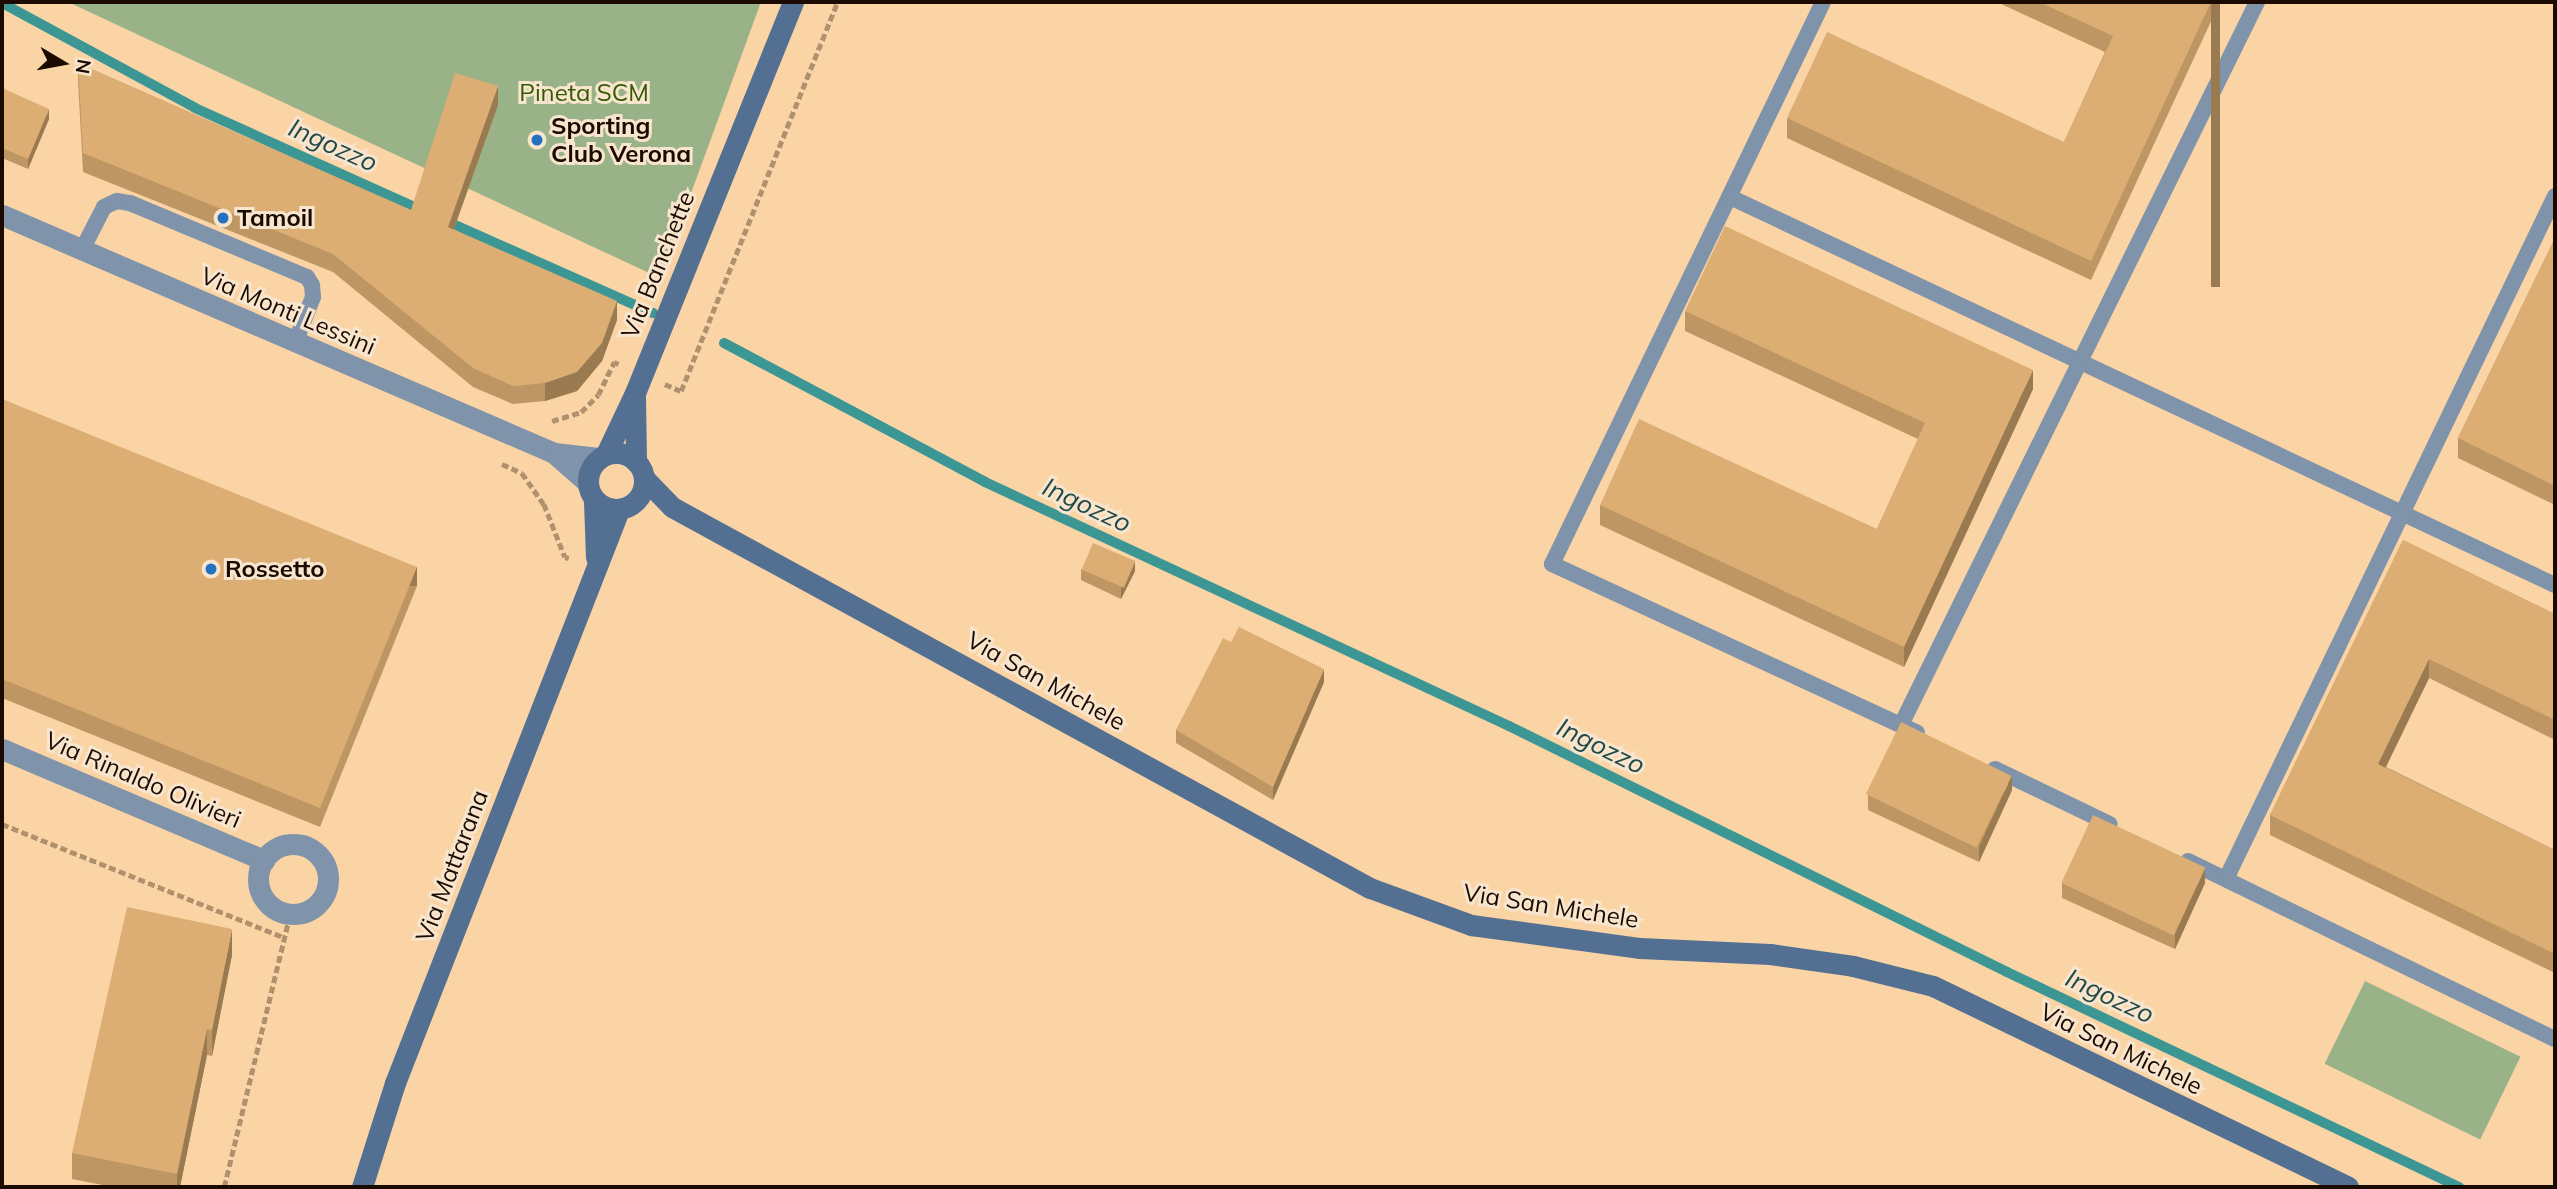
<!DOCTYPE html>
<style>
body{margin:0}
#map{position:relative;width:2557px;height:1189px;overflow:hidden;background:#fad4a5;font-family:Mulish,sans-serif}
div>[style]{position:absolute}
.green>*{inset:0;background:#99b288;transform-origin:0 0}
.stream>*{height:10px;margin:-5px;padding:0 5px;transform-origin:5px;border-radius:5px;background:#3c9694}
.path>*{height:4.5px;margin-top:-2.25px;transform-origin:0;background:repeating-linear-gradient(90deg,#b0916e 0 7px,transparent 0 10.5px)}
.lane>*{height:16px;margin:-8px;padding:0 8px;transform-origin:8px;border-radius:8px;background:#7f93aa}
.street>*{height:21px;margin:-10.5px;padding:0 10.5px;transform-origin:10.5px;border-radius:10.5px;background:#7f93aa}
.street>.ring{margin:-10.5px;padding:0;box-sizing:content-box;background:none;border:21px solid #7f93aa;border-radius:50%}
.secondary>*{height:21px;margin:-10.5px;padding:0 10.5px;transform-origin:10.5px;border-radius:10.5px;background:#537092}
.secondary>.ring{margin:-10.5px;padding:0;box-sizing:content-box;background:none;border:21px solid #537092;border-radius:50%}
.wall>*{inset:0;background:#bd9663}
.shaded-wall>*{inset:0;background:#9a7a50;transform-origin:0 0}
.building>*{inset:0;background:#dcae73;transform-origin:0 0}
.dots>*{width:19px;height:19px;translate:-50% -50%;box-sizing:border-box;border:4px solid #f8e5ce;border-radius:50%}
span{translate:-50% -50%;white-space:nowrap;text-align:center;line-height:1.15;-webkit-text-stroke:6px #f8e5ce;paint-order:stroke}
.park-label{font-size:24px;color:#335a05}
.poi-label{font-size:24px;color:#1b0a00;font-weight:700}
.left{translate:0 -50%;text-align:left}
.street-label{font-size:24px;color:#1b0a00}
.water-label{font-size:26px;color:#204947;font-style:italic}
.frame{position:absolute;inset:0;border:4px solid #1b0a00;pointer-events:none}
.north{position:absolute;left:28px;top:28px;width:70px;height:70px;-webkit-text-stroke:5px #f8e5ce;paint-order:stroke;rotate:100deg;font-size:19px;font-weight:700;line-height:28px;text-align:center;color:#1b0a00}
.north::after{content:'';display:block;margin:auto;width:24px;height:32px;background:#1b0a00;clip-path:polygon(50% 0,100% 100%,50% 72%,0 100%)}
</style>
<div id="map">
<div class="green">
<div style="clip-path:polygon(68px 2px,761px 2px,660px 278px)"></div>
<div style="left:2365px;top:981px;width:173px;height:92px;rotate:26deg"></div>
</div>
<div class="stream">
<div style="left:2px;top:3px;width:220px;rotate:28.5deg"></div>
<div style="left:195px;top:108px;width:250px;rotate:24.3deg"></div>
<div style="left:444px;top:220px;width:229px;rotate:24deg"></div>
<div style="left:724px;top:343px;width:296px;rotate:28deg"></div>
<div style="left:985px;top:482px;width:578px;rotate:24.97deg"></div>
<div style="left:1509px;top:726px;width:555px;rotate:26.29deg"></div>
<div style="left:2007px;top:972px;width:501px;rotate:25.44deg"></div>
</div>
<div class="path">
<div style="left:665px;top:384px;width:17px;rotate:24deg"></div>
<div style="left:681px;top:391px;width:419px;rotate:-68.1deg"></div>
<div style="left:552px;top:421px;width:30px;rotate:-17deg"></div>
<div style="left:581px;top:412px;width:24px;rotate:-45deg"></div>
<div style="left:598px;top:395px;width:37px;rotate:-64deg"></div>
<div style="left:614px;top:362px;width:5px;rotate:22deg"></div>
<div style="left:502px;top:464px;width:22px;rotate:24deg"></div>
<div style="left:522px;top:473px;width:38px;rotate:55deg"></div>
<div style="left:544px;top:504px;width:57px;rotate:68.4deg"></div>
<div style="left:565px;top:557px;width:4px;rotate:14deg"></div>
<div style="left:2px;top:824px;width:305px;rotate:21.9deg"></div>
<div style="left:224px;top:1187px;width:280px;rotate:-76.4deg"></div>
</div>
<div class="lane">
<div style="left:1823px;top:2px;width:624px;rotate:115.74deg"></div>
<div style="left:1552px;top:564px;width:402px;rotate:24.8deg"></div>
<div style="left:1730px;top:197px;width:912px;rotate:25.19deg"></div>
<div style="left:82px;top:250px;width:48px;rotate:-62.9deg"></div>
<div style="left:104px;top:207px;width:14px;rotate:-25deg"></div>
<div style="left:117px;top:201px;width:13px;rotate:9deg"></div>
<div style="left:130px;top:203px;width:192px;rotate:22.7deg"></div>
<div style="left:307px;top:277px;width:9px;rotate:58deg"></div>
<div style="left:312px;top:285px;width:12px;rotate:85deg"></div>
<div style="left:313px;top:297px;width:49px;rotate:111.4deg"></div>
<div style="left:1901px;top:725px;width:806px;rotate:-63.78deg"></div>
<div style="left:1995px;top:769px;width:127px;rotate:25.6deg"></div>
<div style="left:2188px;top:861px;width:408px;rotate:25.9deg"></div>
<div style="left:2226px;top:879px;width:758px;rotate:-64.28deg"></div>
</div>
<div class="street">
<div style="left:2px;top:215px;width:601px;rotate:23.32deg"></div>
<div style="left:554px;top:453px;width:45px;rotate:6.3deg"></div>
<div style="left:554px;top:453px;width:44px;rotate:41.3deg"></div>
<div style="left:2px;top:749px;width:285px;rotate:23deg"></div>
<div class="ring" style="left:258px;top:844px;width:49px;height:49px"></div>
</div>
<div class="secondary">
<div style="left:635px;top:397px;width:65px;rotate:89.1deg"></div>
<div class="ring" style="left:588px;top:453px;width:35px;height:35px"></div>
<div style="left:606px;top:454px;width:68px;rotate:-64.6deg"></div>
<div style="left:635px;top:393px;width:422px;rotate:-68deg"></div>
<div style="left:644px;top:478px;width:40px;rotate:46deg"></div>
<div style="left:672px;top:507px;width:795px;rotate:28.63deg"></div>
<div style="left:1370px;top:888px;width:108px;rotate:20.1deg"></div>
<div style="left:1471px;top:925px;width:171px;rotate:7.8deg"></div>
<div style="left:1640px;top:948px;width:130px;rotate:2.6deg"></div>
<div style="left:1770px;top:954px;width:84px;rotate:8.2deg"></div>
<div style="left:1853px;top:966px;width:82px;rotate:14deg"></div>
<div style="left:1933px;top:986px;width:461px;rotate:25.8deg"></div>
<div style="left:594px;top:501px;width:56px;rotate:88deg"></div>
<div style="left:362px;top:1187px;width:109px;rotate:-72.4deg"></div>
<div style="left:395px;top:1083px;width:615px;rotate:-68.65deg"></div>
</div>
<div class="wall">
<div style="clip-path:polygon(1997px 2px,2220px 2px,2091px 280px,1787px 138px,1787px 118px,2064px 142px,2105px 52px)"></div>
<div style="clip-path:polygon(78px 63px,411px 210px,498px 105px,454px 229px,617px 320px,602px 361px,577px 391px,545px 401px,513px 404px,473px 387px,333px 272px,83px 172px,78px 81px)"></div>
<div style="clip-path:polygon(2px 88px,49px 119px,28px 169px,2px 158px)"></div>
<div style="clip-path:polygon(2555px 238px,2555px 505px,2458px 458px,2458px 438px)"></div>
<div style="clip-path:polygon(1685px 311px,2033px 389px,1904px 667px,1600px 525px,1600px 505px,1877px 529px,1918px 439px,1685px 331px)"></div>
<div style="clip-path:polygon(2px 399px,417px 586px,320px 827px,2px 698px)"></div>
<div style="clip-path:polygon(2403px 540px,2555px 614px,2555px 740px,2429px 678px,2386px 767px,2555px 850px,2555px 973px,2270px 835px,2270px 815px)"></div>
<div style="clip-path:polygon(1081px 569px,1135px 571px,1121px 599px,1081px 580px)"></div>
<div style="clip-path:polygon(1231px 642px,1324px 682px,1273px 800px,1176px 743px,1176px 730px)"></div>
<div style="clip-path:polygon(2012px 790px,1979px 862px,1868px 810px,1868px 795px)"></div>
<div style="clip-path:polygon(2062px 883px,2205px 883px,2175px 949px,2062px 898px)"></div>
<div style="clip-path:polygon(232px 955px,212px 1056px,207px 1055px,180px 1187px,113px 1187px,72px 1179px,72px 1153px)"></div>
</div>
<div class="shaded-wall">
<div style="left:2211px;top:2px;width:9px;height:285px"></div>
<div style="clip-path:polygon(498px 86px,498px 105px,448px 245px,448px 227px)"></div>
<div style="clip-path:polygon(49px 109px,49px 119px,28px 169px,28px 159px)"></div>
<div style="clip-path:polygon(617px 301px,617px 320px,602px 361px,577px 391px,545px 401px,545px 383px)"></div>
<div style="clip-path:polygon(2033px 370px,2033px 389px,1904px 667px,1904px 647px)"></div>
<div style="clip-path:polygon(1135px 561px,1135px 571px,1121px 599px,1121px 589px)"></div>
<div style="left:417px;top:567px;width:19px;height:260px;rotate:90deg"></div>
<div style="clip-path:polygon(2429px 659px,2429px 678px,2378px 783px,2378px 764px)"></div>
<div style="clip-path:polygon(1324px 669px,1324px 682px,1273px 800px,1273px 787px)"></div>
<div style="clip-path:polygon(2012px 775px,2012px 790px,1979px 862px,1979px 847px)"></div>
<div style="clip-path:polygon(2205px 868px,2205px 883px,2175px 949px,2175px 934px)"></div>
<div style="clip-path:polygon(232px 929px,232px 955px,212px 1056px,212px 1030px)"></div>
<div style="clip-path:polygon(207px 1029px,207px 1055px,180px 1187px,177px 1187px,177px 1174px)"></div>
</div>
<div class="building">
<div style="clip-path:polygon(2039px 2px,2211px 2px,2091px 261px,1787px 118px,1827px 32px,2064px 142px,2113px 36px)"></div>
<div style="clip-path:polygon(78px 63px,411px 210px,455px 73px,498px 86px,448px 227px,617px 301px,602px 343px,577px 372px,545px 383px,513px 386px,473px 368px,333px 254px,83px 153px)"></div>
<div style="clip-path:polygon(2px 88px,49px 109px,28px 159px,2px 148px)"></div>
<div style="clip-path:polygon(1725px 226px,2033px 370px,1904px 647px,1600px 505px,1639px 419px,1877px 529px,1925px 423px,1685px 311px)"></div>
<div style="clip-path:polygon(2555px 238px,2555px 486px,2458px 438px)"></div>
<div style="clip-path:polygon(2px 399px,417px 567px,320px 808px,2px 679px)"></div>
<div style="clip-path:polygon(2403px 540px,2555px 614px,2555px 720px,2429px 659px,2378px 764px,2555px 850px,2555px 954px,2270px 815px)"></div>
<div style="left:1093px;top:543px;width:46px;height:29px;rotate:23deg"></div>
<div style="clip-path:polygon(1239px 627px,1324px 669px,1273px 787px,1176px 730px,1223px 638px,1231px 642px)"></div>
<div style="left:1901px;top:722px;width:123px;height:80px;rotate:26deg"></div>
<div style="left:2093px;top:815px;width:124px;height:75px;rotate:25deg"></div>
<div style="clip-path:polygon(127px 907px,232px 929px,212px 1030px,207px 1029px,177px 1174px,72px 1153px)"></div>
</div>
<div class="dots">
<div style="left:537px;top:140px;background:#2371c0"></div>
<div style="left:223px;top:218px;background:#2371c0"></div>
<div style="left:211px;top:569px;background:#2371c0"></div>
</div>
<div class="park-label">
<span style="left:584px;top:93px">Pineta SCM</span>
</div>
<div class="poi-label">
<span class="left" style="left:551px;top:140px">Sporting<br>Club Verona</span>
<span class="left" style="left:237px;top:218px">Tamoil</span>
<span class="left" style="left:225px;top:569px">Rossetto</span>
</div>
<div class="street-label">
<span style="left:658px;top:265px;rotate:-68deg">Via Banchette</span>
<span style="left:288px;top:311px;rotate:23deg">Via Monti Lessini</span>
<span style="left:1046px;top:681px;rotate:29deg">Via San Michele</span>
<span style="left:143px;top:780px;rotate:23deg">Via Rinaldo Olivieri</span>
<span style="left:452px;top:866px;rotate:-69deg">Via Mattarana</span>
<span style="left:1551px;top:906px;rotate:9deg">Via San Michele</span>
<span style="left:2121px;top:1049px;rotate:26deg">Via San Michele</span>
</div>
<div class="water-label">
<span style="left:333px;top:145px;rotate:24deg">Ingozzo</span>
<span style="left:1087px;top:505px;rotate:25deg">Ingozzo</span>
<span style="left:1601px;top:746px;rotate:26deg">Ingozzo</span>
<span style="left:2110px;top:996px;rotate:25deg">Ingozzo</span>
</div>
<div class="frame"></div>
<div class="north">N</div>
</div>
